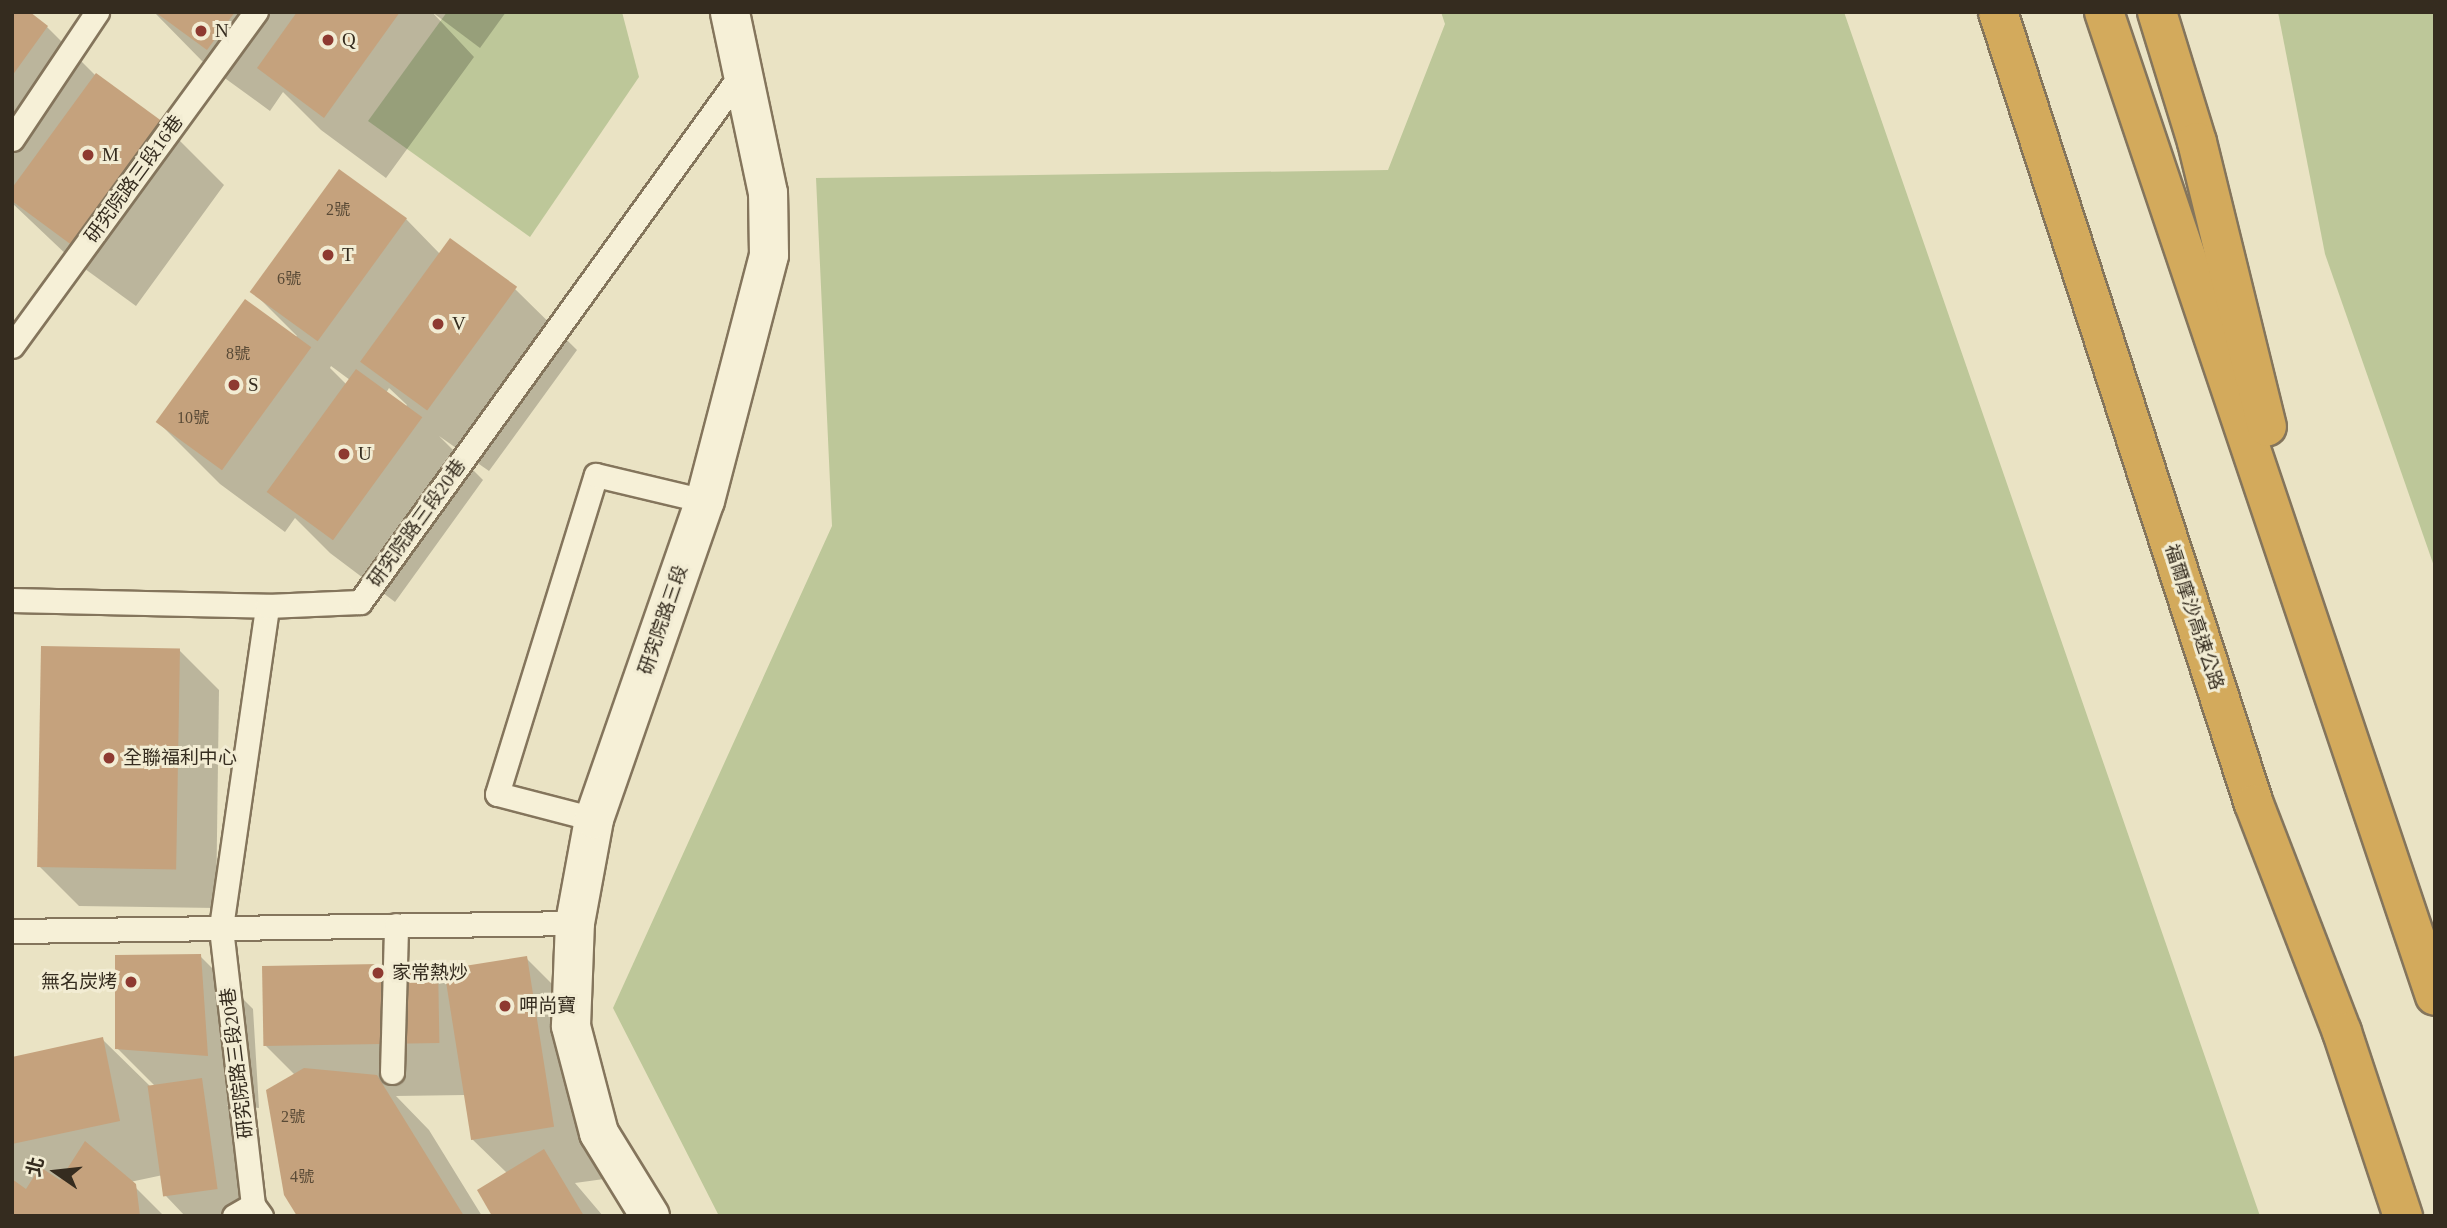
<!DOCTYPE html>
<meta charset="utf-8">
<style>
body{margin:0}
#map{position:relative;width:2447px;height:1228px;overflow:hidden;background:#eae3c4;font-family:"Times New Roman","Noto Sans TC",serif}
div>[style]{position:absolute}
.green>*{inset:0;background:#bdc799}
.shadow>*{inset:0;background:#0003}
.building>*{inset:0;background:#c5a27d;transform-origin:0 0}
.roads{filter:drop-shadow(2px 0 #84755c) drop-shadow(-2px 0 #84755c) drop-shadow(0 2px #84755c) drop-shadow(0 -2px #84755c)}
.service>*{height:23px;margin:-11.5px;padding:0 11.5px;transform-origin:11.5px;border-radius:11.5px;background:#f6f0d7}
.minor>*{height:38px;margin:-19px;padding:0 19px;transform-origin:19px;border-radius:19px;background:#f6f0d7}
.motorway>*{height:38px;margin:-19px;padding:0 19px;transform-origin:19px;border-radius:19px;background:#d3aa5c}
.dots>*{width:19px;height:19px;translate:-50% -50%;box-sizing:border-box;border:4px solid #f2ecd3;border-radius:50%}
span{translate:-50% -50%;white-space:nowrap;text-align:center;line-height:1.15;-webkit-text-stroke:6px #f2ecd3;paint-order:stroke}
.number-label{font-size:16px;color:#594a36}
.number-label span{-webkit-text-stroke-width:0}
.poi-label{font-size:19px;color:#352c1f}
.left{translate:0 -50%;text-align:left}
.right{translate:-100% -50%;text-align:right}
.street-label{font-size:19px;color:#352c1f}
.frame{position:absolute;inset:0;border:14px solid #352c1f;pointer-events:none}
.north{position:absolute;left:21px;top:1137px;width:70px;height:70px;-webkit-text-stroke:5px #f2ecd3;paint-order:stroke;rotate:284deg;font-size:19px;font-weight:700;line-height:28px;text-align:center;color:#352c1f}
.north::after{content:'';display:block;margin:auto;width:24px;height:32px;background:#352c1f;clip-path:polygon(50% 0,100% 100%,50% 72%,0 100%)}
</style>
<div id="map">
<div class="green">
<div style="clip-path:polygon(447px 12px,622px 12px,639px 77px,530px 237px,368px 121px)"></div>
<div style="clip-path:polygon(1441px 12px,1844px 12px,2260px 1216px,719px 1216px,613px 1008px,832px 526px,816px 178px,1388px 170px,1445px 24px)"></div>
<div style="clip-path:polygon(2278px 12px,2435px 12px,2435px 569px,2325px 254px)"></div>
</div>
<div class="shadow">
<div style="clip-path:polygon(12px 12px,27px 12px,47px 27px,96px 76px,162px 123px,224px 185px,136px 306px,70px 258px,12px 203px)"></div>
<div style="clip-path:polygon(154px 12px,432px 12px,474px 57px,386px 178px,321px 130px,283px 92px,270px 111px,204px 63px)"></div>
<div style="clip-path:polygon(432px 12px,506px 12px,480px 48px)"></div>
<div style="clip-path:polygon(evenodd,406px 219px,440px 254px,515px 289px,577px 350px,489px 471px,439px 436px,483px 480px,395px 602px,330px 553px,295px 518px,285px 532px,220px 484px,158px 422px,297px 336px,253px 292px,406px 219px,331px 366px,350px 380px,346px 384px,330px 368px,331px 366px,406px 219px,389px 388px,407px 405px,405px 407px,386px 393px,389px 388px)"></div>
<div style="clip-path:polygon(179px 650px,219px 690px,216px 908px,79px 906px,39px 866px)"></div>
<div style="clip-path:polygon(200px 956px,253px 1009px,259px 1108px,227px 1105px,254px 1132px,265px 1216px,185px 1216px,166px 1196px,163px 1175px,130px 1182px,164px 1216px,12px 1216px,12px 1058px,102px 1039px,151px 1087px,155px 1086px,117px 1048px)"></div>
<div style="clip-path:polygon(526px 958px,578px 1010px,604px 1179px,575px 1183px,603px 1216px,495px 1216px,507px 1173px,472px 1139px,465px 1095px,396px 1096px,429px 1130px,482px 1216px,300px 1216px,295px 1075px,266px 1046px,437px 965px,447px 974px)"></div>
</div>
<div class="building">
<div style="clip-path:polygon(12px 12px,30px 12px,48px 26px,12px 76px)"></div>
<div style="clip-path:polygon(155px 12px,235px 12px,207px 50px)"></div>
<div style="clip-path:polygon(297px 12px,400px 12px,324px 118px,257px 68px)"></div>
<div style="clip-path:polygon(96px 73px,163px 122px,73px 246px,12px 201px,12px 188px)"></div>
<div style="left:339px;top:169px;width:84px;height:152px;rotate:36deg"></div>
<div style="left:450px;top:238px;width:83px;height:153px;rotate:36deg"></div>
<div style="left:245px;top:299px;width:82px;height:152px;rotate:36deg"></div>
<div style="left:356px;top:369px;width:82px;height:152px;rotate:36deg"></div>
<div style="left:41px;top:646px;width:139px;height:221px;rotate:1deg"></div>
<div style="clip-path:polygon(201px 954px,208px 1056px,115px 1049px,115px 955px)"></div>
<div style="left:527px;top:956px;width:173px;height:84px;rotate:81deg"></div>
<div style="left:438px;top:963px;width:80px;height:176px;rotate:89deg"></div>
<div style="clip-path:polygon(103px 1037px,120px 1121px,12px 1144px,12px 1057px)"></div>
<div style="clip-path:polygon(304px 1068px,377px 1075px,464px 1216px,297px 1216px,284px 1195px,266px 1090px)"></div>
<div style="left:202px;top:1078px;width:112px;height:55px;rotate:82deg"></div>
<div style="clip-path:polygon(85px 1141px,136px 1184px,140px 1216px,12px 1216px,12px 1179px,26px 1189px,40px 1167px,60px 1180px)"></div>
<div style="clip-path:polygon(544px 1149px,584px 1216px,492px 1216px,477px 1190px)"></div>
</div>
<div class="roads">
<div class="service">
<div style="left:12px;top:139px;width:153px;rotate:-56.2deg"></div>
<div style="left:12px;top:346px;width:414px;rotate:-53.9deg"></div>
<div style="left:12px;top:600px;width:255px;rotate:1.3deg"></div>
<div style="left:594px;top:819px;width:100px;rotate:-165.5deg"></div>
<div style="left:497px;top:794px;width:334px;rotate:-72.8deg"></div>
<div style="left:596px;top:475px;width:112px;rotate:13.4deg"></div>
<div style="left:12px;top:931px;width:563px;rotate:-0.81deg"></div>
<div style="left:392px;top:1072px;width:147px;rotate:-88.4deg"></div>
<div style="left:234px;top:1216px;width:22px;rotate:-30deg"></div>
<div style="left:261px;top:1216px;width:14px;rotate:-126deg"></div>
<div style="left:253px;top:1205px;width:280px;rotate:-96.6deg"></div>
<div style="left:221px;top:927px;width:324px;rotate:-81.8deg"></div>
<div style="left:267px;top:606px;width:93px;rotate:-2.5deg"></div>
<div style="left:360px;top:602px;width:653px;rotate:-54.17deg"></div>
</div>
<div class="minor">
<div style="left:650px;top:1216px;width:97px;rotate:-121.6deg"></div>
<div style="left:599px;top:1133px;width:111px;rotate:-104.7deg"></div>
<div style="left:571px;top:1026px;width:103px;rotate:-87.8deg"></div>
<div style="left:575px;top:923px;width:106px;rotate:-79.6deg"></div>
<div style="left:594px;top:819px;width:337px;rotate:-70.8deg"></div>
<div style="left:705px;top:501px;width:254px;rotate:-75.4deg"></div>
<div style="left:769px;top:255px;width:62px;rotate:-90.9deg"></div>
<div style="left:768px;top:193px;width:185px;rotate:-101.9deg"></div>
</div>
<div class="motorway">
<div style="left:1998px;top:12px;width:832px;rotate:72.09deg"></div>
<div style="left:2254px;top:804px;width:244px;rotate:68.9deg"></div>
<div style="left:2342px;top:1032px;width:194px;rotate:71.7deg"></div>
<div style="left:2104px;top:12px;width:1038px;rotate:71.41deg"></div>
<div style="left:2157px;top:12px;width:136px;rotate:72.9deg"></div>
<div style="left:2197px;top:142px;width:293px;rotate:76.2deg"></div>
</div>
</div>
<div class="dots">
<div style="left:201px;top:31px;background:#8e3a31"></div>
<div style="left:328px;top:40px;background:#8e3a31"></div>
<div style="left:88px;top:155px;background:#8e3a31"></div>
<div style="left:328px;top:255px;background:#8e3a31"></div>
<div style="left:438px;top:324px;background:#8e3a31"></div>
<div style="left:234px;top:385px;background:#8e3a31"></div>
<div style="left:344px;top:454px;background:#8e3a31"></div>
<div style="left:109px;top:758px;background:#8e3a31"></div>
<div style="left:378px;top:973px;background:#8e3a31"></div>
<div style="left:131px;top:982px;background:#8e3a31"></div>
<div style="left:505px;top:1006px;background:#8e3a31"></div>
</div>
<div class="number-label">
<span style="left:338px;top:210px">2號</span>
<span style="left:289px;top:279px">6號</span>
<span style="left:238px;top:354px">8號</span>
<span style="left:193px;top:418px">10號</span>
<span style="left:293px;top:1117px">2號</span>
<span style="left:302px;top:1177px">4號</span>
</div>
<div class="poi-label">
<span class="left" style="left:215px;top:31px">N</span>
<span class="left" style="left:342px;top:40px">Q</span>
<span class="left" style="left:102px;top:155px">M</span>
<span class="left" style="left:342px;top:255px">T</span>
<span class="left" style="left:452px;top:324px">V</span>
<span class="left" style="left:248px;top:385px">S</span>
<span class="left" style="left:358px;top:454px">U</span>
<span class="left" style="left:123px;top:758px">全聯福利中心</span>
<span class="left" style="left:392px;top:973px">家常熱炒</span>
<span class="right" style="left:117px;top:982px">無名炭烤</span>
<span class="left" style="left:519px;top:1006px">呷尚寶</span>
</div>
<div class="street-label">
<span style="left:134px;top:179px;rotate:-54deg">研究院路三段16巷</span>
<span style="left:417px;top:523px;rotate:-54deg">研究院路三段20巷</span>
<span style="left:2194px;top:617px;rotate:72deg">福爾摩沙高速公路</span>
<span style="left:663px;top:620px;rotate:-71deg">研究院路三段</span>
<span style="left:237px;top:1063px;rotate:-97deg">研究院路三段20巷</span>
</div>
<div class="frame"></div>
<div class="north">北</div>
</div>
